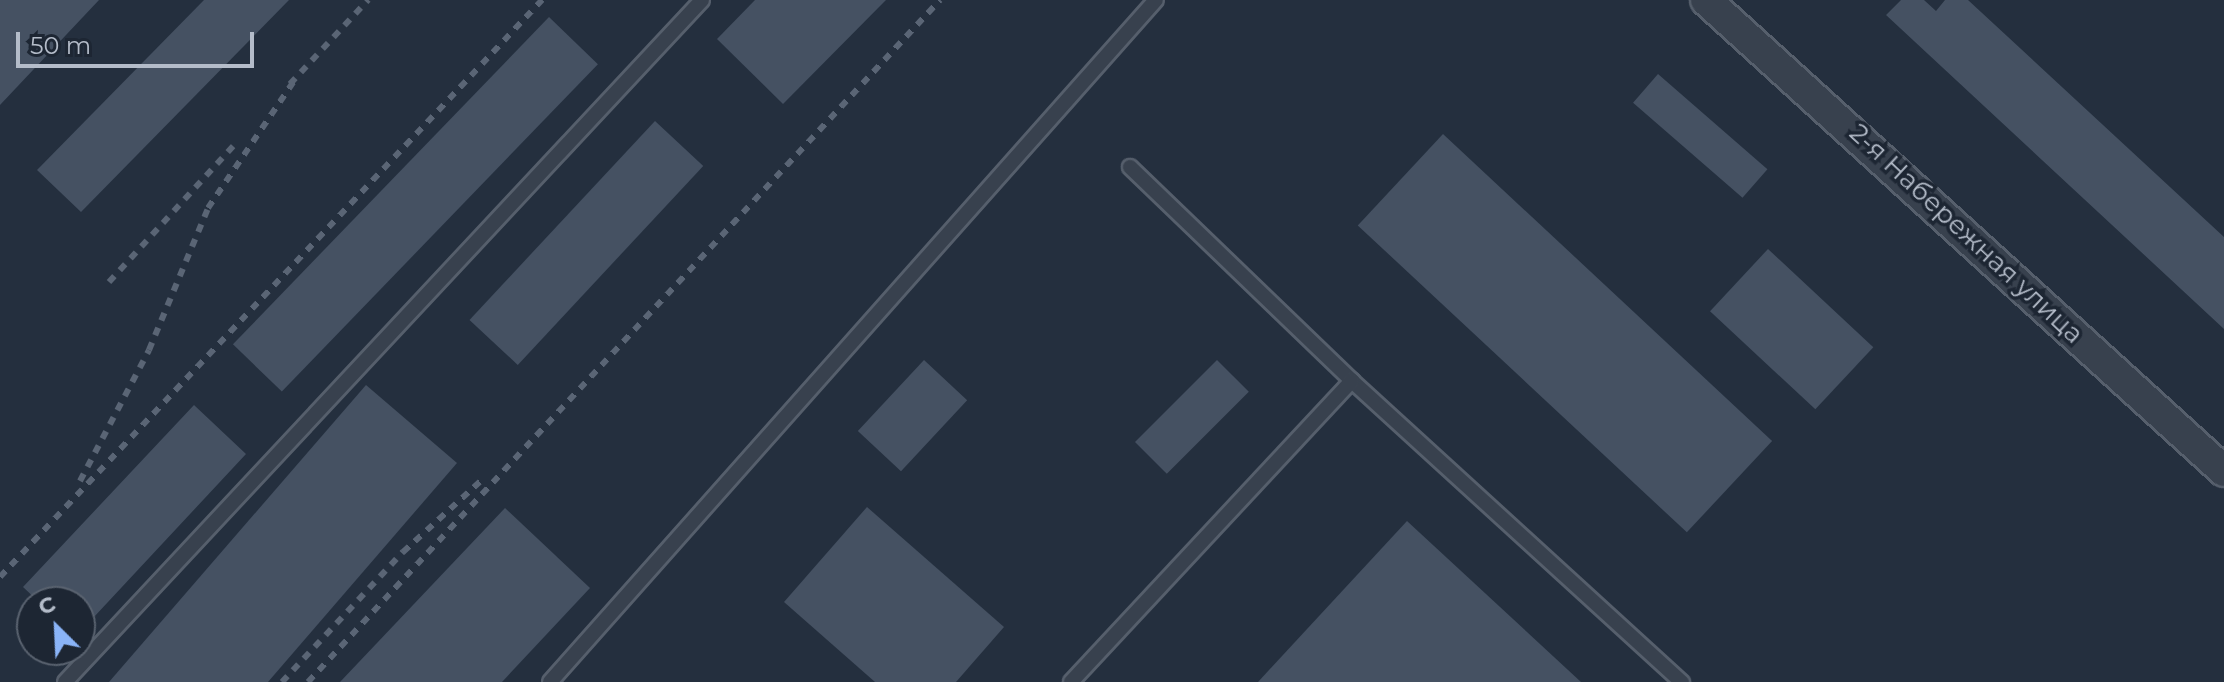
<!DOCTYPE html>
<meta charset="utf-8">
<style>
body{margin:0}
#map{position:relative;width:2224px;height:682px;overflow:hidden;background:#242f3e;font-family:Montserrat,sans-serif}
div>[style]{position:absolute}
.building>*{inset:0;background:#455162;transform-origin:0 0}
.roads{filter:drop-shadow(2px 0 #565f6c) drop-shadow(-2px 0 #565f6c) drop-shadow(0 2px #565f6c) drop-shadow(0 -2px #565f6c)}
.service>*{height:14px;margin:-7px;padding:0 7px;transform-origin:7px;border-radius:7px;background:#38414e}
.minor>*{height:30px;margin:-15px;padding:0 15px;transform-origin:15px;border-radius:15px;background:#38414e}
.rail>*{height:6px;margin-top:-3px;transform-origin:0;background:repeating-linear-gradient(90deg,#5a6575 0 8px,transparent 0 16px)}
span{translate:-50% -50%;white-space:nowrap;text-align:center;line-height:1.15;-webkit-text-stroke:7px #1d2633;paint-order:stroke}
.street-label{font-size:26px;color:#b4bcc9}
.north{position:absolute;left:16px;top:586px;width:80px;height:80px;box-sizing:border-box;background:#1d2633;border:2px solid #59626f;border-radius:50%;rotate:336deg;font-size:22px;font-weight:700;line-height:32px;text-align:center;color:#b4bcc9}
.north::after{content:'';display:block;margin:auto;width:28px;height:36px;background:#8ab4f8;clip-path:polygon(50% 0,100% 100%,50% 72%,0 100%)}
.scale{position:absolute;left:16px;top:32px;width:238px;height:36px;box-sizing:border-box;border:4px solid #b4bcc9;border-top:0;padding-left:10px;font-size:24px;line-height:28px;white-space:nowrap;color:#b4bcc9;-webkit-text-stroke:6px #1d2633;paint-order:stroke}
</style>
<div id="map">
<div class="building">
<div style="clip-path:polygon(0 0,99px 0,0 105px)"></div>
<div style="clip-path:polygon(204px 0,289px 0,81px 212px,37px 170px)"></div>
<div style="clip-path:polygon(755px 0,886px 0,783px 104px,717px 39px)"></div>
<div style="clip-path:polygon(1901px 0,1924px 0,1936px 11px,1945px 0,1968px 0,2224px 237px,2224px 329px,1886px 15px)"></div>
<div style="left:549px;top:17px;width:68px;height:455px;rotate:44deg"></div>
<div style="left:1658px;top:74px;width:145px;height:38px;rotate:41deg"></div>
<div style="left:655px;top:121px;width:66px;height:272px;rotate:43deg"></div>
<div style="left:1443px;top:134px;width:450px;height:125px;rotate:43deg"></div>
<div style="left:1768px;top:249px;width:144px;height:85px;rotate:43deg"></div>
<div style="left:924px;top:360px;width:59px;height:97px;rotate:43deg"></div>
<div style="left:1217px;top:360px;width:45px;height:116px;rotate:45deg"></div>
<div style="clip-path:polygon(366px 385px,457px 463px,268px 682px,109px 682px)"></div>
<div style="clip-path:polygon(194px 405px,246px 454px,80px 632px,80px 602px,39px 602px,23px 587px)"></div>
<div style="clip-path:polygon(867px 507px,1004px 627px,956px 682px,875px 682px,784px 602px)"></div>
<div style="clip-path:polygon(505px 508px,590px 588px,502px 682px,340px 682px)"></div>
<div style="clip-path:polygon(1407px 521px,1581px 682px,1258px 682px)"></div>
</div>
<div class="roads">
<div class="service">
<div style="left:1130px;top:167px;width:308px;rotate:43.9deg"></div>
<div style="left:1352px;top:381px;width:447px;rotate:42.4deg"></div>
<div style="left:65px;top:682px;width:933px;rotate:-46.95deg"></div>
<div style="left:550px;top:682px;width:912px;rotate:-48.38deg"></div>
<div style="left:1071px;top:682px;width:412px;rotate:-47deg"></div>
</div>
<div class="minor">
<div style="left:1706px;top:0;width:700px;rotate:42.28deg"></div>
</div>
</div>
<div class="rail">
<div style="left:290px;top:84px;width:115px;rotate:-47.1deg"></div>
<div style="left:109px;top:282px;width:188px;rotate:-47.6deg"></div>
<div style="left:80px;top:481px;width:148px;rotate:-62.2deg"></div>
<div style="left:149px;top:350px;width:154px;rotate:-67.4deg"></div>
<div style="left:208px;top:208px;width:157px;rotate:-55.9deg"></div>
<div style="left:0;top:577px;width:792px;rotate:-46.79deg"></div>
<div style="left:282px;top:682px;width:178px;rotate:-47.1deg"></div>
<div style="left:403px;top:552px;width:110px;rotate:-42.4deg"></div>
<div style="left:308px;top:682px;width:930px;rotate:-47.18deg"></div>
</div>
<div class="street-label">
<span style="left:1966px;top:234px;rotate:43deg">2-я Набережная улица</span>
</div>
<div class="north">С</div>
<div class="scale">50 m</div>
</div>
